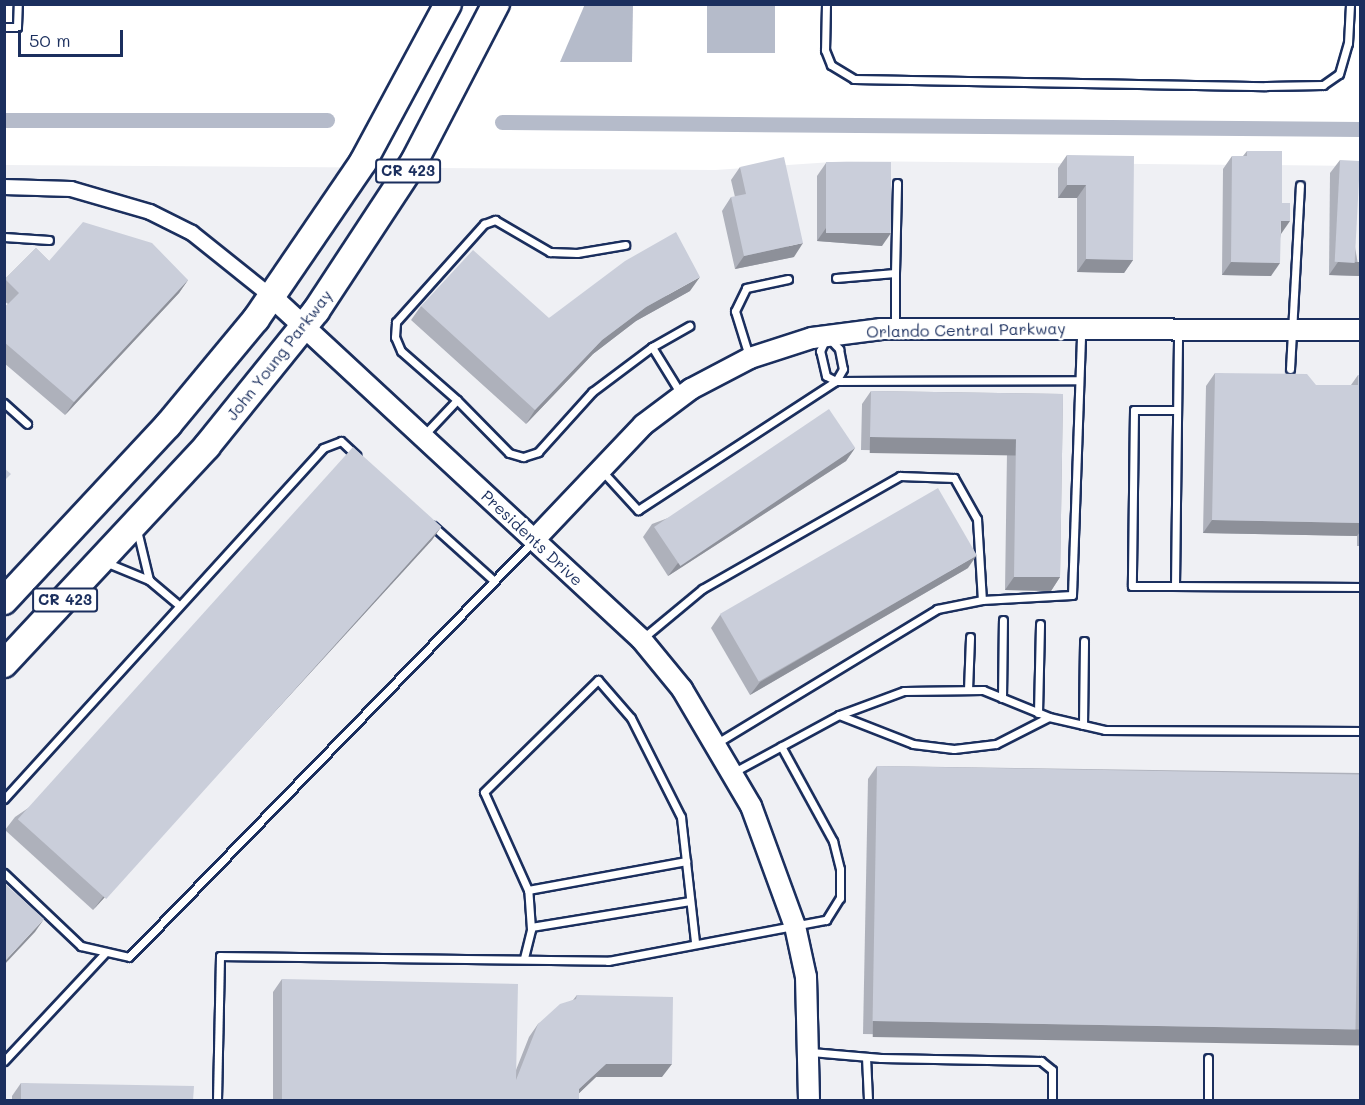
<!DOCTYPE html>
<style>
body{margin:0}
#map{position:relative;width:1365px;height:1105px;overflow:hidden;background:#fff;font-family:Mali,sans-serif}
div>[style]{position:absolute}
.built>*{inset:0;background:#eff0f4}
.water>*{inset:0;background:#b5bbca;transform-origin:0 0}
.canal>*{height:15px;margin:-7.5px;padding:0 7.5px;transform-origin:7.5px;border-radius:7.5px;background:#b5bbca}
.roads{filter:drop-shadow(2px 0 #1b2f5e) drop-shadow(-2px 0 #1b2f5e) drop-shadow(0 2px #1b2f5e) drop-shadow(0 -2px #1b2f5e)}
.lane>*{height:7px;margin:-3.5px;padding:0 3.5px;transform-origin:3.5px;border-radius:3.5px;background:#fff}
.street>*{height:14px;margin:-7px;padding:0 7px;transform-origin:7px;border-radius:7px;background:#fff}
.secondary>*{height:20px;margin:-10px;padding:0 10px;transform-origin:10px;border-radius:10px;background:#fff}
.highway>*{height:26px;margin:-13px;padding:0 13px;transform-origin:13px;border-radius:13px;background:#fff}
.wall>*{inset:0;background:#aeb1bb}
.shaded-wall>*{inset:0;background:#8d9099;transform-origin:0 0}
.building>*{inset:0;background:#caceda;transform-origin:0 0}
span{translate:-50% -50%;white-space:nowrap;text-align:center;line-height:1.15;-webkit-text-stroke:5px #fff;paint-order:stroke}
.shield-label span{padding:2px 4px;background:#fff;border:2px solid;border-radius:4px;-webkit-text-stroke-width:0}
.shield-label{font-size:15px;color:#1b2f5e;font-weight:700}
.street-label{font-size:16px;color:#1b2f5e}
.frame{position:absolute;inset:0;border:6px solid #1b2f5e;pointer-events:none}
.scale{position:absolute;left:18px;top:30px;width:105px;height:27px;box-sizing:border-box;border:3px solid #1b2f5e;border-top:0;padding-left:8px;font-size:18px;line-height:21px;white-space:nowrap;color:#1b2f5e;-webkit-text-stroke:4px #fff;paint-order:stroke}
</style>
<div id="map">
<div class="built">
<div style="clip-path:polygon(847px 161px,1360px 166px,1360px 1100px,5px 1100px,5px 165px,715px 170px)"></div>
</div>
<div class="water">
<div style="clip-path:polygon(585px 4px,633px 5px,632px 62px,560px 62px)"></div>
<div style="left:707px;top:5px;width:68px;height:48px"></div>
</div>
<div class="canal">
<div style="left:4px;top:120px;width:323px"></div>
<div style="left:502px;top:122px;width:858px;rotate:0.47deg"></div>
</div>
<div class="roads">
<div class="lane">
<div style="left:826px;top:4px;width:46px;rotate:91.2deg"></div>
<div style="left:825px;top:50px;width:16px;rotate:68deg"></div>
<div style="left:831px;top:65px;width:27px;rotate:31deg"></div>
<div style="left:854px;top:79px;width:412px;rotate:1deg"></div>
<div style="left:1266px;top:86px;width:57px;rotate:-1deg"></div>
<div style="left:1323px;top:85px;width:19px;rotate:-35deg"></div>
<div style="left:1339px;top:74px;width:32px;rotate:-74deg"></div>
<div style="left:1348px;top:43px;width:39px;rotate:-87deg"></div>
<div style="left:4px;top:27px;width:13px"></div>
<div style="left:17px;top:27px;width:23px;rotate:-88deg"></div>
<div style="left:4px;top:237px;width:45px;rotate:3.8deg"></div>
<div style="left:895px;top:273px;width:90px;rotate:-88.7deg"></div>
<div style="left:836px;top:278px;width:59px;rotate:-4.8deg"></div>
<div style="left:895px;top:273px;width:53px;rotate:90deg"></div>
<div style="left:827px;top:336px;width:18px;rotate:47deg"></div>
<div style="left:839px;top:349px;width:20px;rotate:79deg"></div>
<div style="left:843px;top:369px;width:14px;rotate:120deg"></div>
<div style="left:836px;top:381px;width:11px;rotate:-153deg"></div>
<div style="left:826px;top:376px;width:26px;rotate:-103deg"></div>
<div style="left:820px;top:351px;width:17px;rotate:-65deg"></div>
<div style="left:652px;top:347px;width:43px;rotate:-29.6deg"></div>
<div style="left:749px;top:356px;width:47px;rotate:-107.3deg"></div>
<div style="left:735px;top:311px;width:25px;rotate:-64deg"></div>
<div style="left:746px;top:288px;width:43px;rotate:-12.1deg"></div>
<div style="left:1290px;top:369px;width:184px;rotate:-86.9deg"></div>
<div style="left:457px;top:400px;width:74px;rotate:45.5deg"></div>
<div style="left:509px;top:453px;width:15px;rotate:16deg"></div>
<div style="left:523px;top:457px;width:16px;rotate:-18deg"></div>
<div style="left:538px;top:452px;width:81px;rotate:-48deg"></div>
<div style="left:592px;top:392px;width:75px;rotate:-36.9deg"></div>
<div style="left:652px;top:347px;width:55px;rotate:58.3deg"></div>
<div style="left:4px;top:403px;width:31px;rotate:42deg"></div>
<div style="left:1177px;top:410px;width:43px;rotate:180deg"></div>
<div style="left:1134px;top:410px;width:176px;rotate:90.7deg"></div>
<div style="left:1132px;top:586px;width:43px"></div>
<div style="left:1175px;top:586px;width:256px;rotate:-89.3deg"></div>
<div style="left:424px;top:435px;width:48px;rotate:-46.7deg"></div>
<div style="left:457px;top:400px;width:74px;rotate:-138.8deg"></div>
<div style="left:401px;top:351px;width:15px;rotate:-113deg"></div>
<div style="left:395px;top:337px;width:15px;rotate:-86deg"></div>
<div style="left:396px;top:322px;width:132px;rotate:-48.1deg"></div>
<div style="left:484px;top:224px;width:12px;rotate:-20deg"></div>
<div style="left:495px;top:220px;width:64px;rotate:30.2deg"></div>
<div style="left:550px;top:252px;width:27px;rotate:2deg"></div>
<div style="left:577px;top:253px;width:49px;rotate:-9.5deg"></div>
<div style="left:603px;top:472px;width:52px;rotate:47.4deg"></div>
<div style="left:638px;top:510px;width:236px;rotate:-33.1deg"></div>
<div style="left:836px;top:381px;width:243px;rotate:-0.2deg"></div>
<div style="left:433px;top:526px;width:82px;rotate:42deg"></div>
<div style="left:137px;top:530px;width:51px;rotate:76.5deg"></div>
<div style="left:105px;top:562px;width:48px;rotate:22.2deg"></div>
<div style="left:149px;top:580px;width:39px;rotate:40deg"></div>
<div style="left:1175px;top:586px;width:185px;rotate:0.3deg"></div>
<div style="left:643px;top:638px;width:77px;rotate:-39.7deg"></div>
<div style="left:702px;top:589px;width:228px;rotate:-29.7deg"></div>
<div style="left:900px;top:476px;width:54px;rotate:2.1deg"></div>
<div style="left:954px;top:478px;width:47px;rotate:60.7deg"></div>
<div style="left:977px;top:519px;width:81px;rotate:86.5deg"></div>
<div style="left:968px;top:690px;width:53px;rotate:-87.8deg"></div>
<div style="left:1002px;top:698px;width:78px;rotate:-89.3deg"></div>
<div style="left:1038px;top:713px;width:89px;rotate:-88.7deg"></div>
<div style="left:839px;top:715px;width:79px;rotate:21.4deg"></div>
<div style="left:913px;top:744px;width:41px;rotate:7deg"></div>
<div style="left:954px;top:749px;width:42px;rotate:-6.8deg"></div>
<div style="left:996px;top:744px;width:59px;rotate:-27deg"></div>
<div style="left:1083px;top:725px;width:84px;rotate:-89.3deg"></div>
<div style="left:717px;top:743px;width:258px;rotate:-31.3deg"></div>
<div style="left:937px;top:609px;width:46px;rotate:-11.3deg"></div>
<div style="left:982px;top:600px;width:90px;rotate:-3.2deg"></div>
<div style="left:1072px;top:595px;width:264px;rotate:-88deg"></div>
<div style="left:734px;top:772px;width:119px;rotate:-28.5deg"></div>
<div style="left:839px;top:715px;width:69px;rotate:-20.3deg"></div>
<div style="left:904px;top:691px;width:79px;rotate:-0.7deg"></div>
<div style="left:983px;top:690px;width:71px;rotate:22.2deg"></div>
<div style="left:1049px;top:717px;width:57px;rotate:13.1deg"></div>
<div style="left:1105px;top:730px;width:255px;rotate:0.2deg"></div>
<div style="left:4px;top:799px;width:474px;rotate:-47.7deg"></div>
<div style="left:323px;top:448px;width:19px;rotate:-21deg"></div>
<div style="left:341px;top:441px;width:21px;rotate:43deg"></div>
<div style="left:4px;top:873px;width:106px;rotate:43.5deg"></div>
<div style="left:81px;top:946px;width:49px;rotate:12.9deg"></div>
<div style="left:129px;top:957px;width:580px;rotate:-45.84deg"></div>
<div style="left:528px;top:890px;width:161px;rotate:-10.4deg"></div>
<div style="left:531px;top:927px;width:161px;rotate:-9.3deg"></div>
<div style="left:524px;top:958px;width:30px;rotate:-76deg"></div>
<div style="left:531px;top:929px;width:39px;rotate:-94deg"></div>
<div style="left:528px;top:890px;width:107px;rotate:-114.2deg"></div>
<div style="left:484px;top:792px;width:160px;rotate:-44.5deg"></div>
<div style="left:598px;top:680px;width:50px;rotate:49deg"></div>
<div style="left:631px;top:718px;width:111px;rotate:63.2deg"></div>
<div style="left:681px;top:817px;width:126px;rotate:83.6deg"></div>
<div style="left:811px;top:1052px;width:70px;rotate:4.9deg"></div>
<div style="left:881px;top:1058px;width:160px;rotate:1.1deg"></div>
<div style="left:1041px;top:1061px;width:14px;rotate:39deg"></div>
<div style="left:1052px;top:1070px;width:30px;rotate:90deg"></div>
<div style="left:866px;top:1057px;width:43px;rotate:87.3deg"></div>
<div style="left:4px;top:1061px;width:149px;rotate:-46.9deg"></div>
<div style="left:217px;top:1100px;width:144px;rotate:-88.8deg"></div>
<div style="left:220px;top:956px;width:388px;rotate:0.7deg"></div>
<div style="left:608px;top:961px;width:222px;rotate:-10.7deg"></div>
<div style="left:826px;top:920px;width:26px;rotate:-58deg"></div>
<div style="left:840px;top:898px;width:29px;rotate:-90deg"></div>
<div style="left:840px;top:869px;width:29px;rotate:-104deg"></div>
<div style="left:833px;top:841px;width:108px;rotate:-118.7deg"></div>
<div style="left:1208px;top:1100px;width:42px;rotate:-90deg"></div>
</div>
<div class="street">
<div style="left:4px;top:187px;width:67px;rotate:1.7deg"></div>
<div style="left:71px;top:189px;width:82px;rotate:16.2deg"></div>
<div style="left:150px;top:212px;width:47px;rotate:26.6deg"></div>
<div style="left:192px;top:233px;width:102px;rotate:38.7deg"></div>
</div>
<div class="secondary">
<div style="left:272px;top:297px;width:503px;rotate:42.83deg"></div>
<div style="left:641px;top:639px;width:65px;rotate:50.6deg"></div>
<div style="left:682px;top:689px;width:136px;rotate:59.5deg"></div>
<div style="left:751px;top:806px;width:128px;rotate:69.9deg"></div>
<div style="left:795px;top:926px;width:52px;rotate:77.8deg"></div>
<div style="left:806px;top:977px;width:123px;rotate:88.6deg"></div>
<div style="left:535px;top:539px;width:157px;rotate:-46.5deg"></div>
<div style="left:643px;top:425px;width:60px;rotate:-36.9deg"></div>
<div style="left:691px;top:389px;width:67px;rotate:-27.7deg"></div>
<div style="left:750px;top:358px;width:65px;rotate:-17.9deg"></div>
<div style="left:812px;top:338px;width:70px;rotate:-7.4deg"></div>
<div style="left:881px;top:329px;width:479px;rotate:0.1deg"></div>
</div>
<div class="highway">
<div style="left:4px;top:601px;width:241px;rotate:-47deg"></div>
<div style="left:168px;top:425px;width:138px;rotate:-50.3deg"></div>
<div style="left:256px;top:319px;width:190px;rotate:-55.7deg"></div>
<div style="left:363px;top:162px;width:179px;rotate:-61.7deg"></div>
<div style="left:4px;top:664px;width:298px;rotate:-47deg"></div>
<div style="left:207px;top:446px;width:174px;rotate:-51.1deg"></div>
<div style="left:316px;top:311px;width:181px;rotate:-56.7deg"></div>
<div style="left:415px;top:160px;width:176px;rotate:-62.6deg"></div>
</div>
</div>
<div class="wall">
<div style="clip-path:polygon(1247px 151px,1281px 234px,1271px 276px,1222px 275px,1223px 169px,1232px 156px,1243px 156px)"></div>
<div style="clip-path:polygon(1067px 155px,1133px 260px,1124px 273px,1077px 272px,1077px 198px,1058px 198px,1058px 168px)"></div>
<div style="clip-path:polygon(1340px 160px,1360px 276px,1329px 275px,1330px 173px)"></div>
<div style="clip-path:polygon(826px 163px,882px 246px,817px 241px,817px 176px)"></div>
<div style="clip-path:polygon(740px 167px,794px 257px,735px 269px,722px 211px,731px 197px,735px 197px,731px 180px)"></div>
<div style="clip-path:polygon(36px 248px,49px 261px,188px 280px,179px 293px,65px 415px,4px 363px,4px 308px,8px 304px,4px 301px,4px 280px)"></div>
<div style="clip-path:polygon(690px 291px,636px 321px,593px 354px,526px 424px,411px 320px,421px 306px,549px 318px)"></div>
<div style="clip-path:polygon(1215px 373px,1316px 385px,1351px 385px,1358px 375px,1360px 375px,1360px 546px,1357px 546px,1357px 536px,1203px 533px,1206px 386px)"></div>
<div style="clip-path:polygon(871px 391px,1063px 394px,1060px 577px,1051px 591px,1005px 590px,1007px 452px,861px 450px,862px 404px)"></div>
<div style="clip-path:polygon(855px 448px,846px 461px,668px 576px,643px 537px,652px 524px)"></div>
<div style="clip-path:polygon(441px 527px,432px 540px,93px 910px,5px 830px,15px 817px)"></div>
<div style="clip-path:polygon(968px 568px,750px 695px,711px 628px,720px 615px)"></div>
<div style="clip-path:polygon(877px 766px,1360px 773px,1360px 1042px,863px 1034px,868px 779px)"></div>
<div style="clip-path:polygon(282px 979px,516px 1070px,529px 1037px,538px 1024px,573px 1000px,577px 995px,662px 1077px,596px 1077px,579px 1093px,579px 1101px,273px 1101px,273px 992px)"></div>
<div style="clip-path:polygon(21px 1083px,193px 1101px,12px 1101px,12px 1096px)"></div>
</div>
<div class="shaded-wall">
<div style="clip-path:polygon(1067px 185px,1086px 185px,1077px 198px,1058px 198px)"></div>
<div style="clip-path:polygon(1281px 221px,1290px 221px,1281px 234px)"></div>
<div style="clip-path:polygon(826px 228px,891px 233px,882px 246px,817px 241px)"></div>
<div style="clip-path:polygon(803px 243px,794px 257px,735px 269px,744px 256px)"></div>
<div style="clip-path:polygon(1086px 259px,1133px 260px,1124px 273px,1077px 272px)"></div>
<div style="clip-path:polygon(1231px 262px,1280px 263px,1271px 276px,1222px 275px)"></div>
<div style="clip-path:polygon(1338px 262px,1360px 262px,1360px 276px,1329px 275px)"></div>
<div style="clip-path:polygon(700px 277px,690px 291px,636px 321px,593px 354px,526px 424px,535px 410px,602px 340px,646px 307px)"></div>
<div style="clip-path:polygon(188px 280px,179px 293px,65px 415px,74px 402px)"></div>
<div style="left:870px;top:437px;width:146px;height:16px;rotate:1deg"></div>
<div style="clip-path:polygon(855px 448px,846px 461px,668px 576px,678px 563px)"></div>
<div style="clip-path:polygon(1212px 520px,1360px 523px,1360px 532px,1357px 536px,1203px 533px)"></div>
<div style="clip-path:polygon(441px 527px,432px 540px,93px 910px,103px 897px)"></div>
<div style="clip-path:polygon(977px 555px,968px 568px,750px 695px,760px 682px)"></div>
<div style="clip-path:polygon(1014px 577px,1060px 577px,1051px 591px,1005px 590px)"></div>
<div style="clip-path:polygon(44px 919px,35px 932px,4px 965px,4px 962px)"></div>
<div style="left:873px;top:1021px;width:487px;height:16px;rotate:1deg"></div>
<div style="clip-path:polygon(606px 1064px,672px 1064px,662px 1077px,596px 1077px,571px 1101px,579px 1089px)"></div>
</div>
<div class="building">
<div style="clip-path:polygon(1247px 151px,1282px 151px,1282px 203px,1290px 203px,1290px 221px,1281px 221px,1280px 263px,1231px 262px,1232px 156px,1247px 156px)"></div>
<div style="clip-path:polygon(1067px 155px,1134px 156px,1133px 260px,1086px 259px,1086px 185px,1067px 185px)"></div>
<div style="clip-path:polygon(784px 157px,803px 243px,744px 256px,731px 197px,746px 194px,740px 167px)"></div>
<div style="left:1340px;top:160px;width:20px;height:102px;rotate:3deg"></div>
<div style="left:891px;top:162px;width:71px;height:65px;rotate:90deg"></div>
<div style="clip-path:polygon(83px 222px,152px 243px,188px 280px,74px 402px,4px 342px,4px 308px,19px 293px,5px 279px,36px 248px,49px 261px)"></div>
<div style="clip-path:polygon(676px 232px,700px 277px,646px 307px,602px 340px,535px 410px,421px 306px,473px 250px,549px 318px,625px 261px)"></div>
<div style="clip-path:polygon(1215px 373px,1307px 374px,1316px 385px,1358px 385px,1358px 375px,1360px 375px,1360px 523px,1212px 520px)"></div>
<div style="clip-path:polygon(871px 391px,1063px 394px,1060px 577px,1014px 577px,1016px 439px,870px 437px)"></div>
<div style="left:829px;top:409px;width:47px;height:211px;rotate:56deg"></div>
<div style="left:353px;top:447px;width:119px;height:501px;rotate:42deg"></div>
<div style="clip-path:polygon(4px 468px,11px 474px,4px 481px)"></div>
<div style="left:938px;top:488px;width:78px;height:252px;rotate:60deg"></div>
<div style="left:877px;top:766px;width:483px;height:255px;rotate:1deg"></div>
<div style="clip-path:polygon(4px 883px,44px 919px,4px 962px)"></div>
<div style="clip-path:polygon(282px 979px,518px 984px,516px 1080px,538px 1024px,560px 1004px,576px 999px,577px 995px,673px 997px,672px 1064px,606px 1064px,579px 1089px,579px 1101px,282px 1101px)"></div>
<div style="clip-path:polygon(21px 1083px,194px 1086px,193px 1101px,21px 1101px)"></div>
</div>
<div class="shield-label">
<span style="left:408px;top:171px">CR 423</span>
<span style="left:65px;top:600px">CR 423</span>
</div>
<div class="street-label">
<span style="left:966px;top:330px;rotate:-1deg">Orlando Central Parkway</span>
<span style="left:279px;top:355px;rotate:-52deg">John Young Parkway</span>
<span style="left:532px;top:538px;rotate:43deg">Presidents Drive</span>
</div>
<div class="frame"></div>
<div class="scale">50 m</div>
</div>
